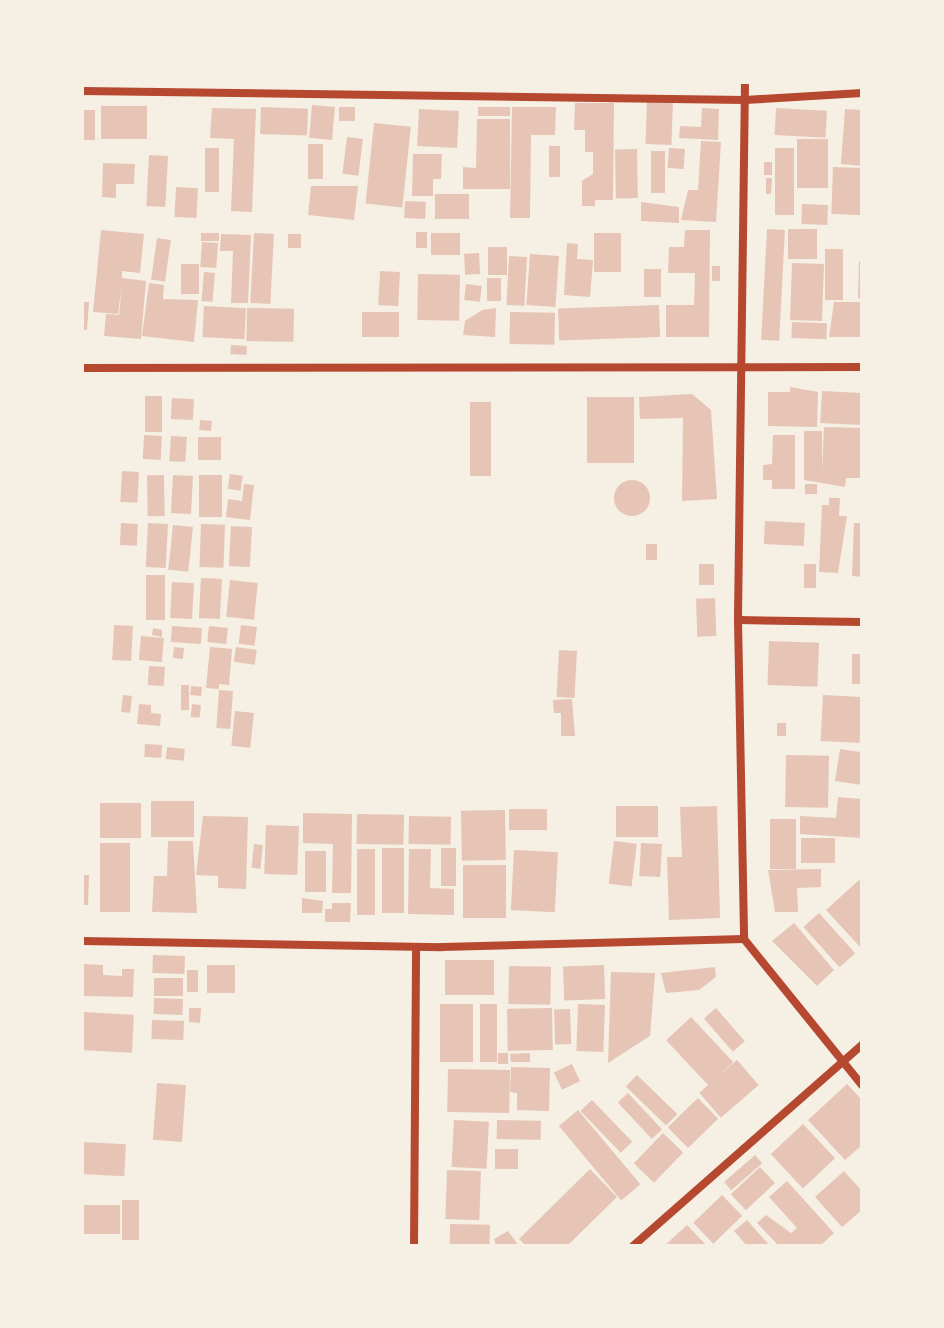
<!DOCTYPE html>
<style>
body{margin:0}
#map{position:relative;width:944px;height:1328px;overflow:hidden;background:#f6efe4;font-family:"IBM Plex Serif",serif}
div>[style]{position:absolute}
.building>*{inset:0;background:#e6c5b7;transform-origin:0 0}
.round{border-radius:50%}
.minor>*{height:8px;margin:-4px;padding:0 4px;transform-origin:4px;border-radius:4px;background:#b5482f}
span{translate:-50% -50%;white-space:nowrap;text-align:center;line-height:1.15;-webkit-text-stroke:6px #f6efe4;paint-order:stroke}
.frame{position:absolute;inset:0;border:84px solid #f6efe4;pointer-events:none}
</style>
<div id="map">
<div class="building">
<div style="left:647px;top:100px;width:26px;height:44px;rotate:2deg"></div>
<div style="clip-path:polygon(575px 103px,614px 103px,613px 200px,595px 200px,595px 206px,582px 206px,582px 181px,593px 174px,593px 152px,585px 152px,585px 130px,574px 130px)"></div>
<div style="left:312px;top:105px;width:23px;height:33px;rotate:5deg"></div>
<div style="left:101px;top:106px;width:46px;height:33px"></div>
<div style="left:261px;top:107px;width:47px;height:27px;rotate:2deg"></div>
<div style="left:339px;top:107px;width:16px;height:14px"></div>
<div style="left:478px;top:107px;width:32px;height:9px"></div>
<div style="clip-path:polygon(512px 107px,556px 107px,555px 135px,531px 135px,530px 218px,510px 218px)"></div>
<div style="clip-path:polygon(212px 108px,256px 109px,252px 212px,231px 211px,234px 139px,210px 138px)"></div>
<div style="clip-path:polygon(702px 108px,719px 109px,718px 140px,679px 138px,680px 126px,701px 127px)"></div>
<div style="left:776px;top:108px;width:51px;height:27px;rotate:3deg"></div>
<div style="left:419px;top:109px;width:40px;height:37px;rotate:3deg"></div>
<div style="clip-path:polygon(845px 109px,862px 110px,862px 166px,841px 164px)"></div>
<div style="left:82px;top:110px;width:13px;height:30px"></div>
<div style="clip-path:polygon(477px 119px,510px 119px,510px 189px,463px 189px,463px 167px,476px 168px)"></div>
<div style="left:374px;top:123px;width:37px;height:81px;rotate:6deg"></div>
<div style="left:347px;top:137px;width:16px;height:37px;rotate:7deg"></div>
<div style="left:797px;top:139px;width:31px;height:49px"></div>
<div style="clip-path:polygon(701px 141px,721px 142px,716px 222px,681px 220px,688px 190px,698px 190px)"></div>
<div style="left:308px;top:144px;width:15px;height:35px"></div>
<div style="left:549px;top:146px;width:11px;height:31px"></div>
<div style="left:205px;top:148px;width:14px;height:44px"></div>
<div style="left:669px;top:148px;width:16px;height:20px;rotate:4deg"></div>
<div style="left:775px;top:148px;width:19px;height:67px"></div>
<div style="left:637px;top:149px;width:49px;height:22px;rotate:89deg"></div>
<div style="left:651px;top:151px;width:14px;height:42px"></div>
<div style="clip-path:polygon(413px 154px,442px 154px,441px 179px,433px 179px,433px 196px,412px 196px)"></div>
<div style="left:149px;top:155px;width:19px;height:51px;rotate:3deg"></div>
<div style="left:764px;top:162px;width:8px;height:13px"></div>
<div style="clip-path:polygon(103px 163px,135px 164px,134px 184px,116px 184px,116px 198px,102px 197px)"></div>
<div style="left:833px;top:167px;width:29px;height:47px;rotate:2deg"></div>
<div style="clip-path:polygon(766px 178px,772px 178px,771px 194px,766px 194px)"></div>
<div style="clip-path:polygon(311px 186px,358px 186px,354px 220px,308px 215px)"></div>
<div style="left:176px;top:187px;width:22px;height:30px;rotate:3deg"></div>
<div style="left:435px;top:194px;width:34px;height:25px"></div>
<div style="left:405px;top:201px;width:21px;height:17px;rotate:3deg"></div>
<div style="clip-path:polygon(641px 202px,679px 207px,679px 223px,641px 221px)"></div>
<div style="left:802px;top:204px;width:26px;height:20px;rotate:2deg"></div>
<div style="left:767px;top:229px;width:18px;height:111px;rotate:3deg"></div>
<div style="left:788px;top:229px;width:29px;height:30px"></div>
<div style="clip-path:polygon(101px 230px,144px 234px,140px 273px,122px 271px,122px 278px,146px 281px,141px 339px,104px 336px,106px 314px,119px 315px,122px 284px,118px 314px,93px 312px)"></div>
<div style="clip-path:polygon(685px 230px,710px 230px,709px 337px,666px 337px,666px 305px,694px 305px,695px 273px,668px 273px,669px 247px,684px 247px)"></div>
<div style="left:416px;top:232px;width:11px;height:16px"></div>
<div style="left:201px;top:233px;width:18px;height:8px"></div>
<div style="left:254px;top:233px;width:20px;height:70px;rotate:3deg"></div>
<div style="left:431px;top:233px;width:29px;height:22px"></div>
<div style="left:594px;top:233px;width:27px;height:39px"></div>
<div style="clip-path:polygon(221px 234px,251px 235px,248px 303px,231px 303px,233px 251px,220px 251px)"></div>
<div style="left:288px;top:234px;width:13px;height:14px"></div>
<div style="left:157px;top:238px;width:14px;height:42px;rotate:8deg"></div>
<div style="left:202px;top:242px;width:16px;height:25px;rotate:4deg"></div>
<div style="clip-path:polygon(567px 243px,578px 244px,577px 259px,593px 260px,590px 297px,564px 295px)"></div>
<div style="left:488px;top:247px;width:19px;height:28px"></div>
<div style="left:825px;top:249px;width:18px;height:51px"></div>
<div style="left:479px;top:253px;width:21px;height:15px;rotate:87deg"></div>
<div style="left:530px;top:254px;width:29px;height:51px;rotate:4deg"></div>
<div style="left:509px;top:256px;width:18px;height:49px;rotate:3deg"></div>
<div style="clip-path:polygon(859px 261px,862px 261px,862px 298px,858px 298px)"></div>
<div style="left:792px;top:263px;width:32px;height:57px;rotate:2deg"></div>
<div style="left:181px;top:264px;width:18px;height:30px"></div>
<div style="left:712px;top:266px;width:8px;height:15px"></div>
<div style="left:644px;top:269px;width:17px;height:28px"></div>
<div style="left:380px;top:271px;width:20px;height:34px;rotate:3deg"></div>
<div style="left:204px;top:272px;width:11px;height:29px;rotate:5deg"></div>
<div style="left:418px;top:274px;width:42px;height:46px;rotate:1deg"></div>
<div style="left:487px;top:278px;width:14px;height:23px"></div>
<div style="clip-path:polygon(149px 283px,164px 285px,163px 299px,198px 300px,194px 342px,142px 336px)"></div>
<div style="left:466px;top:284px;width:16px;height:16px;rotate:7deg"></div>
<div style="clip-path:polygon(82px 302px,89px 302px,87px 330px,82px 330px)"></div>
<div style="clip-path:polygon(834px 302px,862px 302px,862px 337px,829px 337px)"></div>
<div style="left:659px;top:305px;width:32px;height:101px;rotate:88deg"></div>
<div style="left:204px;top:306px;width:42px;height:31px;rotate:3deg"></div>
<div style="left:247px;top:308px;width:47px;height:33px;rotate:1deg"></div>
<div style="clip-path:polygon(496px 308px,495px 337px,463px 335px,465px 321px,482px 310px)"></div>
<div style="left:362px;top:312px;width:37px;height:25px"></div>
<div style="left:510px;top:312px;width:45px;height:32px;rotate:1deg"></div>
<div style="left:792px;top:322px;width:35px;height:16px;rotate:2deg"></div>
<div style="left:231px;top:345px;width:16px;height:9px;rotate:4deg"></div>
<div style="clip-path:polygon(790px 387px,818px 392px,817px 427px,768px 426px,768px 392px,790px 392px)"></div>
<div style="left:822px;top:391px;width:40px;height:32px;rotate:3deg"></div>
<div style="clip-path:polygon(692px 394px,711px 410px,717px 499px,682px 501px,683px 418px,640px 419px,639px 397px)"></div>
<div style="left:145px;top:396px;width:17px;height:36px"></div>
<div style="left:587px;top:397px;width:47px;height:66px"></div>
<div style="left:172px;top:398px;width:22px;height:21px;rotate:3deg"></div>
<div style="left:470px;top:402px;width:21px;height:74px"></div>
<div style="left:200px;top:420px;width:12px;height:10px;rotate:5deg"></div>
<div style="clip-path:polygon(824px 427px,862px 428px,862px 478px,846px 478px,845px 487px,804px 480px,804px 431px,822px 431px,822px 471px)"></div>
<div style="left:144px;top:435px;width:18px;height:24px;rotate:3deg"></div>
<div style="clip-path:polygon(773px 435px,795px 435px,795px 489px,772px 489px,772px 480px,763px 480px,763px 465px,772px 464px)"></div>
<div style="left:171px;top:436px;width:16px;height:25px;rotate:4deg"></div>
<div style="left:198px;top:437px;width:23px;height:23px"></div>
<div style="left:122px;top:471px;width:17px;height:31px;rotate:3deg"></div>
<div style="left:230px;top:474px;width:13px;height:15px;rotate:9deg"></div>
<div style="left:164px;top:475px;width:41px;height:17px;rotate:89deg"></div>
<div style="left:173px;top:475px;width:20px;height:38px;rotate:3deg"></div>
<div style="left:199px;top:475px;width:23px;height:42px"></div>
<div class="round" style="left:614px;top:480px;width:36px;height:36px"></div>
<div style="clip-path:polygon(244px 484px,254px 485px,250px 520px,226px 517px,228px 499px,242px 501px)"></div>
<div style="left:805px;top:484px;width:12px;height:10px"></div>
<div style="clip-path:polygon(829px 498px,840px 498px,839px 516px,847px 516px,838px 573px,819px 572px,822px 505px,829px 505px)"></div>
<div style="left:765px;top:521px;width:40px;height:23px;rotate:3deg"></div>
<div style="left:121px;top:523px;width:17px;height:22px;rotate:3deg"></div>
<div style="left:148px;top:523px;width:20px;height:44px;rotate:3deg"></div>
<div style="clip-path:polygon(854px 523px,862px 523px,862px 577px,852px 576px)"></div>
<div style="left:201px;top:524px;width:24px;height:43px;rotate:2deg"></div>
<div style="left:173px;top:525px;width:20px;height:45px;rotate:6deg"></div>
<div style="left:231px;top:526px;width:21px;height:40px;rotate:3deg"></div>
<div style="left:646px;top:544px;width:11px;height:16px"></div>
<div style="left:699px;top:564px;width:15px;height:21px"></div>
<div style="left:804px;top:564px;width:12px;height:24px"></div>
<div style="left:146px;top:575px;width:19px;height:45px"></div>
<div style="left:201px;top:578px;width:21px;height:40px;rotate:3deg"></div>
<div style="left:230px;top:580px;width:28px;height:37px;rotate:6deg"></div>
<div style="left:172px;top:582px;width:22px;height:36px;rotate:3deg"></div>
<div style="left:715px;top:598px;width:38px;height:19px;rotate:88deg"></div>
<div style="left:114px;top:625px;width:19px;height:35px;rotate:3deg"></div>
<div style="left:241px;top:625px;width:16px;height:19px;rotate:7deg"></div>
<div style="left:172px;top:626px;width:30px;height:16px;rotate:4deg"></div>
<div style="left:209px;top:626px;width:19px;height:16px;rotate:6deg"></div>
<div style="clip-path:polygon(153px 628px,162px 630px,162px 637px,152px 635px)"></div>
<div style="left:141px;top:636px;width:23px;height:24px;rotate:5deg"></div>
<div style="left:769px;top:641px;width:50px;height:44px;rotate:2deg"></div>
<div style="left:174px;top:647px;width:10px;height:11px;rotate:6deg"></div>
<div style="clip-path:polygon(210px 647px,232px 649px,229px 685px,219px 684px,219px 689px,206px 688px)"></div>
<div style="left:236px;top:647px;width:21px;height:15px;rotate:8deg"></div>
<div style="left:559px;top:650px;width:18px;height:47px;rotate:3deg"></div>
<div style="left:852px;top:654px;width:10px;height:30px"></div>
<div style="left:149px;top:666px;width:16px;height:19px;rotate:4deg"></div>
<div style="left:181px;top:685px;width:8px;height:25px"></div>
<div style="left:191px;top:686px;width:11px;height:9px;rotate:5deg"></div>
<div style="left:219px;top:690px;width:14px;height:38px;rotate:4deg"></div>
<div style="left:123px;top:695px;width:9px;height:17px;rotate:6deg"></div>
<div style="left:823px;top:695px;width:39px;height:46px;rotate:3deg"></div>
<div style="clip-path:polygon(572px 699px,575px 736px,561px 736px,561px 713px,554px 713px,553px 700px)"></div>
<div style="clip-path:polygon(139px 704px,151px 705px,151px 713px,161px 714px,160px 726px,137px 724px)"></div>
<div style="left:192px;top:704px;width:9px;height:13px;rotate:6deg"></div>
<div style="left:235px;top:711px;width:19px;height:35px;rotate:6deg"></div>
<div style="left:777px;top:723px;width:9px;height:13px"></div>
<div style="left:145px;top:744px;width:17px;height:13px;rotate:3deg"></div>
<div style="left:167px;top:747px;width:18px;height:12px;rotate:6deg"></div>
<div style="clip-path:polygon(840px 749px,860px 752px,862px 785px,835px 781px)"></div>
<div style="left:786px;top:755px;width:43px;height:52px;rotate:1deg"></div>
<div style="clip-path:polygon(838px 797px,862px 799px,862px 838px,800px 834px,800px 816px,836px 818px)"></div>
<div style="left:151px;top:801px;width:43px;height:36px"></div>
<div style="left:100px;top:803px;width:41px;height:35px"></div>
<div style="left:616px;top:806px;width:42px;height:31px"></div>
<div style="clip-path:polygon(717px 806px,720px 918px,669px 920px,667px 857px,682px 857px,680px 807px)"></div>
<div style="left:547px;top:809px;width:21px;height:38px;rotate:90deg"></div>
<div style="left:505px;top:810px;width:50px;height:44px;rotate:89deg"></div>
<div style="clip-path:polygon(303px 813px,352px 814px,351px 893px,332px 893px,333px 844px,303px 843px)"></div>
<div style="left:357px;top:814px;width:47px;height:30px;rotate:1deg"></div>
<div style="clip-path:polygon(203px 816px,248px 817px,246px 889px,218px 888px,218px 876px,196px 875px)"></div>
<div style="left:409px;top:816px;width:42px;height:28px;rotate:1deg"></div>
<div style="left:770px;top:819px;width:26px;height:50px"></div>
<div style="left:266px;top:825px;width:33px;height:49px;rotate:2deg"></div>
<div style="left:835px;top:838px;width:25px;height:34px;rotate:90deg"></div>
<div style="clip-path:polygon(168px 841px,193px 841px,197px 913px,152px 912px,154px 876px,167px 876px)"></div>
<div style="left:614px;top:841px;width:23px;height:43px;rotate:7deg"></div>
<div style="left:100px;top:843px;width:30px;height:69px"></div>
<div style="left:641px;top:843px;width:21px;height:33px;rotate:3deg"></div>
<div style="left:254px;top:844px;width:9px;height:24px;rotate:6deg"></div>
<div style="left:382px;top:848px;width:22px;height:65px"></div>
<div style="left:441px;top:848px;width:15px;height:38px"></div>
<div style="left:357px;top:849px;width:18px;height:66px"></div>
<div style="clip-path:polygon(409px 849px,431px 849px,430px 888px,454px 889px,454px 915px,408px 914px)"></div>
<div style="left:514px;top:850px;width:44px;height:60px;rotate:3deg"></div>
<div style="left:305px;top:851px;width:21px;height:41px"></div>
<div style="left:463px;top:865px;width:43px;height:53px"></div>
<div style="clip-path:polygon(821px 869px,821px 887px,797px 888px,798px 912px,775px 912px,768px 870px)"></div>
<div style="clip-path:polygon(82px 875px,89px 875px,88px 905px,82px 905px)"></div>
<div style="clip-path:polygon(859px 880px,862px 882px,862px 949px,826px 910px)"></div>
<div style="clip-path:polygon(302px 898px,323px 901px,322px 913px,302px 913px)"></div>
<div style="clip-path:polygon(332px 903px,351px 903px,350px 922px,325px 922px,325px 909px,332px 909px)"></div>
<div style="left:819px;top:913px;width:54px;height:21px;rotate:48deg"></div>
<div style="clip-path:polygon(794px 923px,834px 970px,817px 986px,772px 941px)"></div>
<div style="left:153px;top:955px;width:32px;height:18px;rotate:2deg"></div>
<div style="left:445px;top:960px;width:49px;height:35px"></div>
<div style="clip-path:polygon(82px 964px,103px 965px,103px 975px,122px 976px,122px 969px,134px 969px,133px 997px,82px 996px)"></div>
<div style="left:207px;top:965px;width:28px;height:28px"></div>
<div style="left:604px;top:965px;width:34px;height:41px;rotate:88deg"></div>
<div style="left:509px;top:966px;width:42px;height:38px;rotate:1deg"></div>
<div style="clip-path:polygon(715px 967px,716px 977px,699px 990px,666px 993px,661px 973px)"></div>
<div style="left:187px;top:970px;width:11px;height:22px"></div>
<div style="clip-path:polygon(611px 972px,655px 973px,650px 1036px,608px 1063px)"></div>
<div style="left:154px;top:978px;width:29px;height:18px"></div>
<div style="left:154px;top:998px;width:29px;height:16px;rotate:2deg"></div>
<div style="left:440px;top:1004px;width:33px;height:58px"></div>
<div style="left:480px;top:1004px;width:17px;height:58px"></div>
<div style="left:578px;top:1004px;width:27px;height:47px;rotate:2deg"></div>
<div style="clip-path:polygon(189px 1008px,201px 1008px,200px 1023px,189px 1022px)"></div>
<div style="left:552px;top:1008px;width:42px;height:45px;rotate:89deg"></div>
<div style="left:716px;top:1008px;width:44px;height:16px;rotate:49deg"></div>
<div style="left:570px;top:1009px;width:35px;height:16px;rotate:88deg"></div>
<div style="left:82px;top:1012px;width:52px;height:38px;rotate:3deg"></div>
<div style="left:691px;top:1017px;width:62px;height:34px;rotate:47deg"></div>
<div style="left:152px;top:1020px;width:32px;height:19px;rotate:2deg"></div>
<div style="left:508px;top:1053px;width:11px;height:10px;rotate:90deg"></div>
<div style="clip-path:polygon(530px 1053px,530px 1062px,511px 1062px,510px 1054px)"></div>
<div style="left:737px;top:1060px;width:33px;height:50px;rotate:49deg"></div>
<div style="left:572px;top:1064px;width:19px;height:20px;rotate:65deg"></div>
<div style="clip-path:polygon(511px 1067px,550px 1068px,549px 1111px,517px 1110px,517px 1093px,510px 1092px)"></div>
<div style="left:448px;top:1069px;width:62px;height:43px;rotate:1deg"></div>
<div style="left:637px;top:1075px;width:56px;height:16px;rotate:44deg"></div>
<div style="left:157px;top:1083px;width:29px;height:57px;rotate:4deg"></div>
<div style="clip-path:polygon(847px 1084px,862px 1100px,862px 1145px,845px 1160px,808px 1120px)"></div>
<div style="left:628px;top:1093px;width:50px;height:14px;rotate:47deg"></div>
<div style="left:698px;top:1098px;width:29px;height:42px;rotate:46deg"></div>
<div style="left:592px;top:1100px;width:58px;height:16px;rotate:46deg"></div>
<div style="left:578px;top:1110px;width:97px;height:25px;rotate:50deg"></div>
<div style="left:454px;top:1120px;width:35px;height:47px;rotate:3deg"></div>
<div style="left:497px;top:1120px;width:44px;height:19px;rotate:1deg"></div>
<div style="left:803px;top:1124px;width:47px;height:44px;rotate:47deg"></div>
<div style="left:663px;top:1133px;width:28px;height:42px;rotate:44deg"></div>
<div style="left:82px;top:1142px;width:44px;height:32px;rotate:3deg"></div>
<div style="left:495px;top:1149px;width:23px;height:20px"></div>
<div style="left:755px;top:1155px;width:11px;height:41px;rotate:49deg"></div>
<div style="left:760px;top:1167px;width:22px;height:40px;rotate:47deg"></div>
<div style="clip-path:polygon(590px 1169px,617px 1197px,567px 1246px,526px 1246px,519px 1239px)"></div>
<div style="left:447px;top:1170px;width:34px;height:49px;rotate:2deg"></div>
<div style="clip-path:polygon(844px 1171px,862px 1191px,862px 1210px,842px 1227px,815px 1197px)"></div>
<div style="clip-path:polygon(787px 1181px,834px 1233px,820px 1246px,779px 1246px,757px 1223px,766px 1215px,791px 1233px,797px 1228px,769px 1197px)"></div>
<div style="left:722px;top:1195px;width:29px;height:40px;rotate:46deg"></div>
<div style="left:122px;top:1200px;width:17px;height:40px"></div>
<div style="left:82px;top:1205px;width:38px;height:29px"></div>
<div style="clip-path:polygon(747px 1220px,770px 1246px,747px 1246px,734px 1231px)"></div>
<div style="left:450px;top:1224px;width:40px;height:22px;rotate:1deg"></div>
<div style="clip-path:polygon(687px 1225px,707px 1246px,664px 1246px)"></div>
<div style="clip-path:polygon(508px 1231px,519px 1246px,496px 1246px,494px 1239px)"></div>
</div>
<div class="minor">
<div style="left:745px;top:82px;width:538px;rotate:90.75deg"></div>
<div style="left:738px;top:620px;width:319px;rotate:88.9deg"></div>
<div style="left:744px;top:939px;width:188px;rotate:51.1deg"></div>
<div style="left:82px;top:91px;width:663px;rotate:0.78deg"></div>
<div style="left:745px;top:100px;width:117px;rotate:-3.4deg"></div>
<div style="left:82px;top:368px;width:780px;rotate:-0.07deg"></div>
<div style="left:738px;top:620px;width:124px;rotate:0.9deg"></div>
<div style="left:82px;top:941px;width:360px;rotate:1deg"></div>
<div style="left:442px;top:947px;width:302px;rotate:-1.5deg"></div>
<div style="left:414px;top:1246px;width:299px;rotate:-89.6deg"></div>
<div style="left:633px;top:1246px;width:305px;rotate:-41.3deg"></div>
</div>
<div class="frame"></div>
</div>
